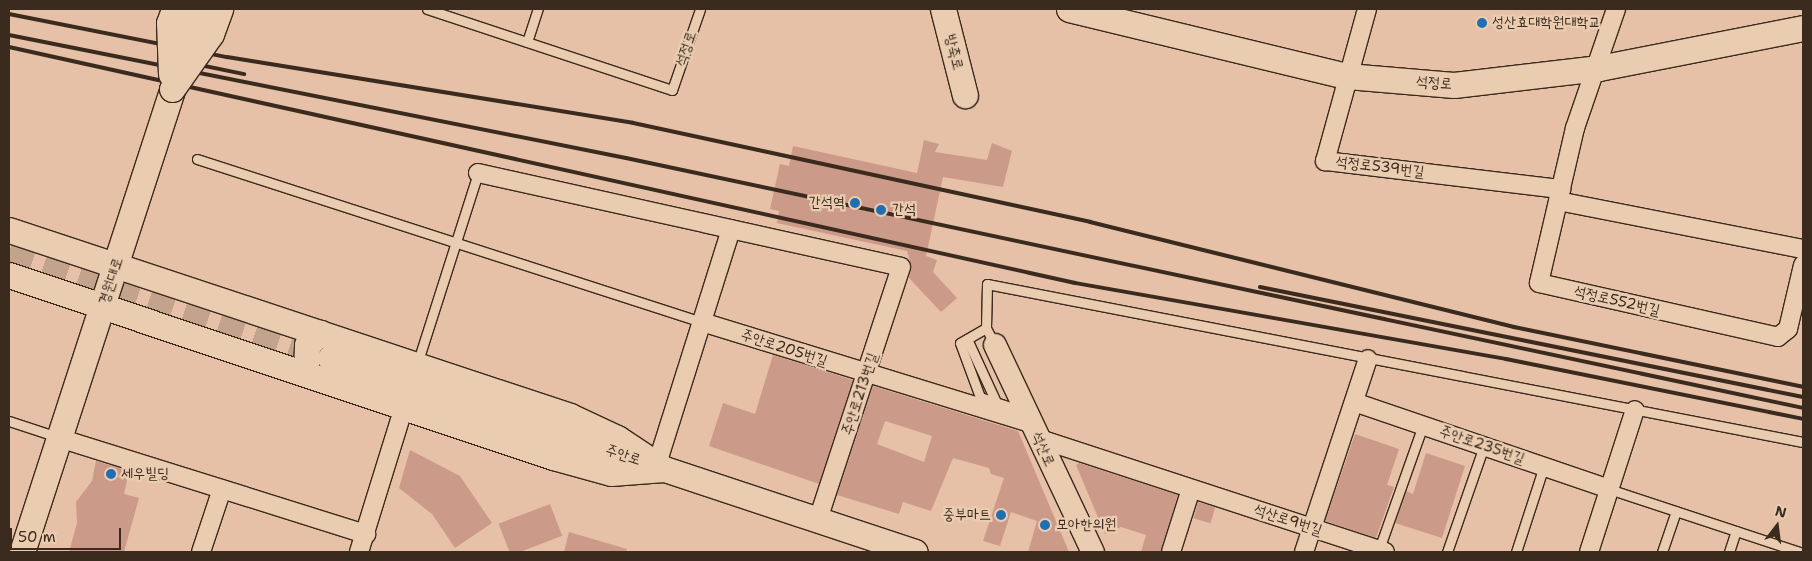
<!DOCTYPE html>
<meta charset="utf-8">
<style>
body{margin:0}
#map{position:relative;width:1812px;height:561px;overflow:hidden;background:#e6c1a8;font-family:"Shantell Sans","Poor Story",sans-serif}
div>[style]{position:absolute}
.building>*{inset:0;background:#cc9a88;transform-origin:0 0}
.secondary-tunnel>*{height:25px;margin-top:-12.5px;transform-origin:0;background:repeating-linear-gradient(90deg,#c4a38c 0 25px,transparent 0 37px)}
.roads{filter:drop-shadow(1px 0 #3b2a1e) drop-shadow(-1px 0 #3b2a1e) drop-shadow(0 1px #3b2a1e) drop-shadow(0 -1px #3b2a1e)}
.service>*{height:9px;margin:-4.5px;padding:0 4.5px;transform-origin:4.5px;border-radius:4.5px;background:#eacdb1}
.minor>*{height:18px;margin:-9px;padding:0 9px;transform-origin:9px;border-radius:9px;background:#eacdb1}
.tertiary>*{height:22px;margin:-11px;padding:0 11px;transform-origin:11px;border-radius:11px;background:#eacdb1}
.secondary>*{height:25px;margin:-12.5px;padding:0 12.5px;transform-origin:12.5px;border-radius:12.5px;background:#eacdb1}
.rail>*{height:4px;margin:-2px;padding:0 2px;transform-origin:2px;border-radius:2px;background:#3b2a1e}
.bridges{filter:drop-shadow(1px 0 #3b2a1e) drop-shadow(-1px 0 #3b2a1e) drop-shadow(0 1px #3b2a1e) drop-shadow(0 -1px #3b2a1e)}
.secondary-bridge>*{height:25px;margin:-12.5px;padding:0 12.5px;transform-origin:12.5px;border-radius:12.5px;background:#eacdb1}
.dots>*{width:14px;height:14px;translate:-50% -50%;box-sizing:border-box;border:2px solid #eacdb1;border-radius:50%}
span{translate:-50% -50%;white-space:nowrap;text-align:center;line-height:1.15;-webkit-text-stroke:4.5px #eacdb1;paint-order:stroke}
.poi-label{font-size:15px;color:#3b2a1e}
.left{translate:0 -50%;text-align:left}
.right{translate:-100% -50%;text-align:right}
.street-label{font-size:15px;color:#3b2a1e}
.frame{position:absolute;inset:0;border:10px solid #3b2a1e;pointer-events:none}
.north{position:absolute;left:1752px;top:501px;width:50px;height:50px;-webkit-text-stroke:4px #eacdb1;paint-order:stroke;rotate:15deg;font-size:14px;font-weight:700;line-height:20px;text-align:center;color:#3b2a1e}
.north::after{content:'';display:block;margin:auto;width:18px;height:22px;background:#3b2a1e;clip-path:polygon(50% 0,100% 100%,50% 72%,0 100%)}
.scale{position:absolute;left:10px;top:528px;width:111px;height:22px;box-sizing:border-box;border:2px solid #3b2a1e;border-top:0;padding-left:6px;font-size:15px;line-height:18px;white-space:nowrap;color:#3b2a1e;-webkit-text-stroke:4px #eacdb1;paint-order:stroke}
</style>
<div id="map">
<div class="building">
<div style="clip-path:polygon(924px 140px,939px 144px,935px 152px,987px 160px,992px 143px,1012px 151px,1003px 187px,943px 177px,926px 256px,937px 260px,933px 272px,957px 298px,941px 312px,909px 278px,911px 265px,907px 251px,777px 223px,779px 211px,770px 209px,780px 164px,789px 166px,793px 146px,917px 173px)"></div>
<div style="clip-path:polygon(773px 355px,853px 380px,819px 484px,709px 446px,723px 403px,755px 414px)"></div>
<div style="clip-path:polygon(evenodd,873px 386px,1018px 431px,1069px 552px,1028px 552px,1037px 521px,1011px 512px,1000px 546px,983px 541px,1004px 478px,991px 474px,989px 468px,953px 458px,931px 511px,903px 502px,899px 514px,837px 495px,873px 386px,885px 421px,932px 436px,924px 462px,877px 444px,885px 421px)"></div>
<div style="clip-path:polygon(1355px 434px,1399px 449px,1387px 485px,1394px 487px,1376px 538px,1325px 521px)"></div>
<div style="clip-path:polygon(410px 450px,460px 476px,492px 523px,455px 548px,432px 514px,399px 488px)"></div>
<div style="clip-path:polygon(1426px 453px,1465px 466px,1442px 538px,1395px 523px,1406px 491px,1413px 494px)"></div>
<div style="clip-path:polygon(96px 461px,129px 471px,124px 494px,139px 498px,124px 552px,69px 552px,77px 523px,76px 502px,92px 481px)"></div>
<div style="clip-path:polygon(1079px 463px,1178px 495px,1161px 552px,1141px 552px,1146px 535px,1121px 527px,1105px 534px,1076px 465px)"></div>
<div style="left:1198px;top:502px;width:18px;height:17px;rotate:16deg"></div>
<div style="left:550px;top:504px;width:34px;height:55px;rotate:69deg"></div>
<div style="clip-path:polygon(569px 532px,627px 549px,626px 552px,564px 552px)"></div>
</div>
<div class="secondary-tunnel">
<div style="left:9px;top:252px;width:335px;rotate:18.3deg"></div>
</div>
<div class="roads">
<div class="service">
<div style="left:427px;top:9px;width:258px;rotate:18.3deg"></div>
<div style="left:672px;top:90px;width:86px;rotate:-70.9deg"></div>
<div style="left:527px;top:42px;width:35px;rotate:-72deg"></div>
<div style="left:197px;top:159px;width:531px;rotate:17.89deg"></div>
<div style="left:986px;top:328px;width:44px;rotate:-88.7deg"></div>
<div style="left:987px;top:284px;width:831px;rotate:10.96deg"></div>
<div style="left:967px;top:339px;width:69px;rotate:65.3deg"></div>
<div style="left:995px;top:345px;width:19px;rotate:-118deg"></div>
<div style="left:986px;top:328px;width:30px;rotate:150deg"></div>
<div style="left:960px;top:343px;width:58px;rotate:69.7deg"></div>
<div style="left:980px;top:397px;width:45px;rotate:18deg"></div>
<div style="left:417px;top:364px;width:201px;rotate:-72.3deg"></div>
<div style="left:9px;top:421px;width:52px;rotate:18.1deg"></div>
<div style="left:1609px;top:489px;width:200px;rotate:18.3deg"></div>
<div style="left:1378px;top:552px;width:135px;rotate:-70.5deg"></div>
<div style="left:1447px;top:552px;width:112px;rotate:-70.8deg"></div>
<div style="left:1516px;top:552px;width:90px;rotate:-72deg"></div>
<div style="left:1662px;top:552px;width:43px;rotate:-71.1deg"></div>
<div style="left:1729px;top:552px;width:22px;rotate:-72deg"></div>
</div>
<div class="minor">
<div style="left:1367px;top:9px;width:158px;rotate:105.4deg"></div>
<div style="left:1325px;top:161px;width:238px;rotate:6.8deg"></div>
<div style="left:1616px;top:9px;width:126px;rotate:109deg"></div>
<div style="left:1575px;top:128px;width:159px;rotate:103.1deg"></div>
<div style="left:1539px;top:283px;width:245px;rotate:12.7deg"></div>
<div style="left:1778px;top:337px;width:13px;rotate:-39deg"></div>
<div style="left:1788px;top:329px;width:66px;rotate:-76.8deg"></div>
<div style="left:478px;top:173px;width:433px;rotate:12.5deg"></div>
<div style="left:901px;top:267px;width:266px;rotate:108.2deg"></div>
<div style="left:1558px;top:201px;width:250px;rotate:11.1deg"></div>
<div style="left:702px;top:322px;width:346px;rotate:17.1deg"></div>
<div style="left:1354px;top:402px;width:269px;rotate:18.8deg"></div>
<div style="left:59px;top:438px;width:322px;rotate:17.4deg"></div>
<div style="left:1037px;top:438px;width:366px;rotate:18.1deg"></div>
<div style="left:657px;top:464px;width:246px;rotate:-72.5deg"></div>
<div style="left:201px;top:552px;width:66px;rotate:-71.6deg"></div>
<div style="left:359px;top:552px;width:152px;rotate:-72.8deg"></div>
<div style="left:1171px;top:552px;width:66px;rotate:-72.4deg"></div>
<div style="left:1304px;top:552px;width:203px;rotate:-71.7deg"></div>
<div style="left:1589px;top:552px;width:149px;rotate:-72.1deg"></div>
</div>
<div class="tertiary">
<div style="left:995px;top:345px;width:229px;rotate:64.7deg"></div>
</div>
<div class="secondary">
<div style="left:943px;top:9px;width:89px;rotate:75.7deg"></div>
<div style="left:1069px;top:9px;width:286px;rotate:13.6deg"></div>
<div style="left:1347px;top:76px;width:107px;rotate:4.8deg"></div>
<div style="left:1454px;top:85px;width:146px;rotate:-6.7deg"></div>
<div style="left:1599px;top:68px;width:208px;rotate:-11.1deg"></div>
<div style="left:9px;top:230px;width:591px;rotate:18.34deg"></div>
<div style="left:570px;top:416px;width:52px;rotate:25.1deg"></div>
<div style="left:617px;top:438px;width:56px;rotate:33.4deg"></div>
<div style="left:9px;top:275px;width:574px;rotate:18.5deg"></div>
<div style="left:553px;top:457px;width:60px;rotate:15.4deg"></div>
<div style="left:611px;top:473px;width:53px;rotate:-4.3deg"></div>
<div style="left:330px;top:358px;width:616px;rotate:18.35deg"></div>
<div style="left:306px;top:374px;width:29px;rotate:-88deg"></div>
<div style="left:307px;top:345px;width:18px;rotate:-43deg"></div>
<div style="left:22px;top:552px;width:487px;rotate:-72deg"></div>
</div>
</div>
<div class="rail">
<div style="left:9px;top:14px;width:222px;rotate:11.2deg"></div>
<div style="left:227px;top:57px;width:411px;rotate:9.2deg"></div>
<div style="left:633px;top:123px;width:468px;rotate:12.2deg"></div>
<div style="left:1090px;top:222px;width:437px;rotate:13.9deg"></div>
<div style="left:1514px;top:327px;width:295px;rotate:11.7deg"></div>
<div style="left:9px;top:35px;width:629px;rotate:11.27deg"></div>
<div style="left:626px;top:158px;width:1203px;rotate:11.99deg"></div>
<div style="left:9px;top:47px;width:1092px;rotate:12.48deg"></div>
<div style="left:1075px;top:283px;width:438px;rotate:10deg"></div>
<div style="left:1506px;top:359px;width:303px;rotate:11.4deg"></div>
<div style="left:161px;top:57px;width:85px;rotate:11.6deg"></div>
<div style="left:1260px;top:287px;width:554px;rotate:11.45deg"></div>
</div>
<div class="bridges">
<div class="secondary-bridge">
<div style="left:181px;top:63px;width:57px;rotate:-71.6deg"></div>
<div style="left:171px;top:74px;width:51px;rotate:-92.2deg"></div>
<div style="left:169px;top:23px;width:15px;rotate:-70deg"></div>
<div style="left:172px;top:89px;width:67px;rotate:-54.7deg"></div>
<div style="left:211px;top:34px;width:27px;rotate:-70deg"></div>
</div>
</div>
<div class="dots">
<div style="left:1482px;top:23px;background:#1f6fb2"></div>
<div style="left:855px;top:203px;background:#1f6fb2"></div>
<div style="left:881px;top:210px;background:#1f6fb2"></div>
<div style="left:111px;top:474px;background:#1f6fb2"></div>
<div style="left:1001px;top:515px;background:#1f6fb2"></div>
<div style="left:1045px;top:525px;background:#1f6fb2"></div>
</div>
<div class="poi-label">
<span class="left" style="left:1492px;top:23px">성산효대학원대학교</span>
<span class="right" style="left:845px;top:203px">간석역</span>
<span class="left" style="left:892px;top:210px">간석</span>
<span class="left" style="left:121px;top:474px">세우빌딩</span>
<span class="right" style="left:991px;top:515px">중부마트</span>
<span class="left" style="left:1056px;top:525px">모아한의원</span>
</div>
<div class="street-label">
<span style="left:686px;top:49px;rotate:-71deg">석정로</span>
<span style="left:954px;top:52px;rotate:76deg">방축로</span>
<span style="left:1434px;top:83px;rotate:4deg">석정로</span>
<span style="left:1380px;top:167px;rotate:7deg">석정로539번길</span>
<span style="left:111px;top:281px;rotate:-72deg">경원대로</span>
<span style="left:1617px;top:301px;rotate:13deg">석정로552번길</span>
<span style="left:784px;top:348px;rotate:18deg">주안로205번길</span>
<span style="left:860px;top:394px;rotate:-72deg">주안로213번길</span>
<span style="left:1482px;top:445px;rotate:19deg">주안로235번길</span>
<span style="left:1043px;top:449px;rotate:66deg">석산로</span>
<span style="left:623px;top:455px;rotate:18deg">주안로</span>
<span style="left:1288px;top:520px;rotate:18deg">석산로9번길</span>
</div>
<div class="frame"></div>
<div class="north">N</div>
<div class="scale">50 m</div>
</div>
